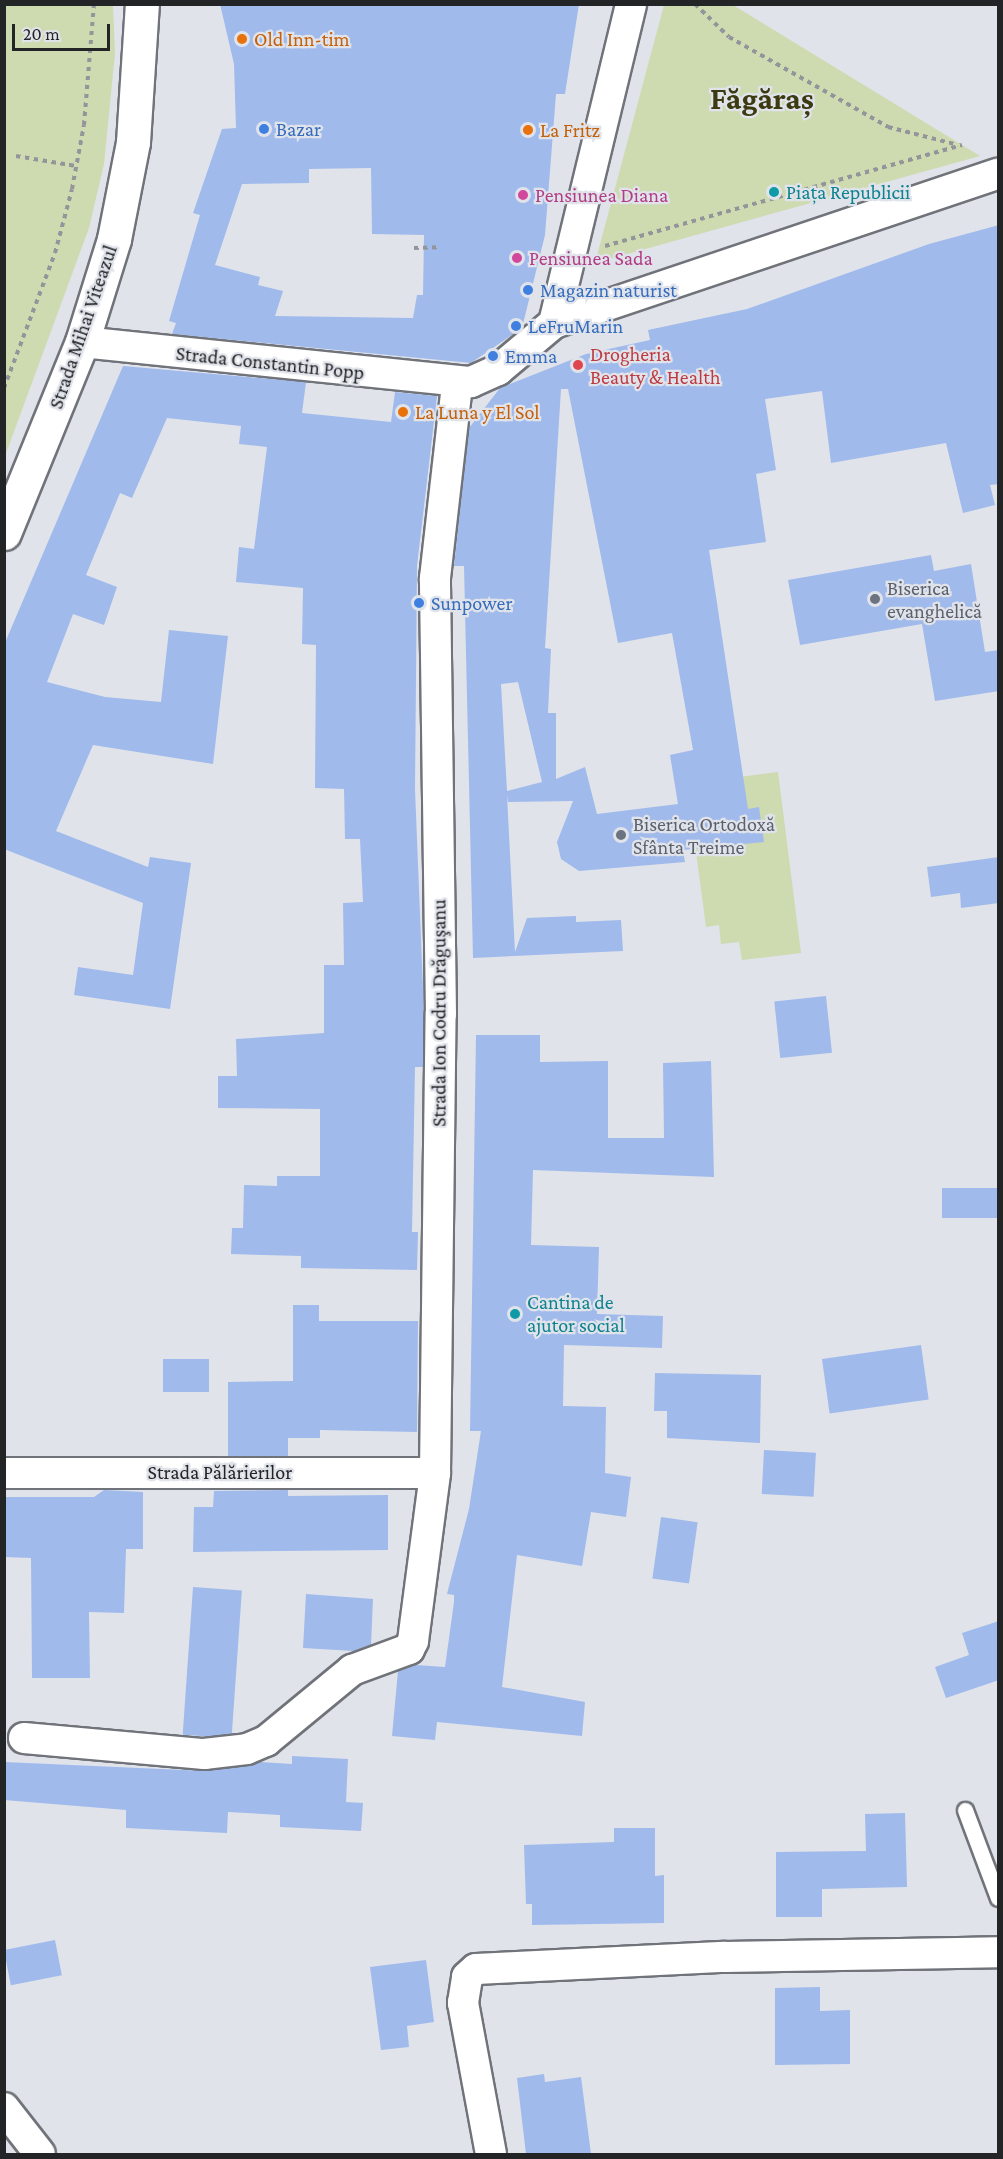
<!DOCTYPE html>
<meta charset="utf-8">
<style>
body{margin:0}
#map{position:relative;width:1003px;height:2159px;overflow:hidden;background:#e0e3ea;font-family:"Crimson Pro",serif}
div>[style]{position:absolute}
.green>*{inset:0;background:#cedab0}
.building>*{inset:0;background:#a0baec;transform-origin:0 0}
.path>*{height:4px;margin-top:-2px;transform-origin:0;background:repeating-linear-gradient(90deg,#93959a 0 4.5px,transparent 0 9px)}
.roads{filter:drop-shadow(2px 0 #707379) drop-shadow(-2px 0 #707379) drop-shadow(0 2px #707379) drop-shadow(0 -2px #707379)}
.lane>*{height:15px;margin:-7.5px;padding:0 7.5px;transform-origin:7.5px;border-radius:7.5px;background:#fff}
.street>*{height:30px;margin:-15px;padding:0 15px;transform-origin:15px;border-radius:15px;background:#fff}
.secondary>*{height:33px;margin:-16.5px;padding:0 16.5px;transform-origin:16.5px;border-radius:16.5px;background:#fff}
.dots>*{width:16px;height:16px;translate:-50% -50%;box-sizing:border-box;border:3px solid #e0e3ea;border-radius:50%}
span{translate:-50% -50%;white-space:nowrap;text-align:center;line-height:1.15;-webkit-text-stroke:4.5px #e0e3ea;paint-order:stroke}
.food-label{font-size:20px;color:#c56008}
.left{translate:0 -50%;text-align:left}
.shop-label{font-size:20px;color:#366cbe}
.culture-label{font-size:20px;color:#0d838f}
.hotel-label{font-size:20px;color:#b23c85}
.street-label{font-size:20px;color:#232426}
.health-label{font-size:20px;color:#be3a42}
.worship-label{font-size:20px;color:#5b616d}
.town-label{font-size:32px;color:#3c3a11;font-weight:700}
.frame{position:absolute;inset:0;border:6px solid #232426;pointer-events:none}
.scale{position:absolute;left:12px;top:24px;width:98px;height:27px;box-sizing:border-box;border:3px solid #232426;border-top:0;padding-left:8px;font-size:18px;line-height:21px;white-space:nowrap;color:#232426;-webkit-text-stroke:4px #e0e3ea;paint-order:stroke}
</style>
<div id="map">
<div class="green">
<div style="clip-path:polygon(5px 4px,113px 5px,115px 53px,104px 164px,89px 228px,5px 456px)"></div>
<div style="clip-path:polygon(664px 5px,733px 5px,980px 156px,595px 263px)"></div>
<div style="clip-path:polygon(778px 772px,801px 953px,742px 960px,739px 942px,721px 944px,719px 925px,706px 927px,687px 784px)"></div>
</div>
<div class="building">
<div style="clip-path:polygon(evenodd,220px 4px,579px 4px,565px 94px,556px 94px,545px 235px,522px 328px,471px 363px,172px 334px,176px 323px,169px 321px,200px 215px,193px 213px,222px 129px,236px 128px,234px 64px,220px 4px,371px 168px,372px 234px,424px 235px,423px 295px,417px 295px,413px 318px,275px 316px,283px 291px,258px 285px,260px 277px,215px 265px,242px 184px,309px 183px,309px 169px,371px 168px)"></div>
<div style="clip-path:polygon(evenodd,999px 225px,999px 484px,990px 485px,995px 505px,963px 513px,946px 443px,831px 463px,822px 391px,765px 399px,776px 470px,756px 474px,766px 542px,709px 550px,748px 809px,759px 807px,764px 842px,683px 850px,685px 862px,579px 871px,561px 859px,557px 842px,573px 801px,508px 802px,507px 795px,515px 952px,527px 918px,576px 916px,576px 922px,621px 920px,623px 951px,473px 958px,464px 566px,454px 566px,469px 428px,500px 388px,586px 354px,650px 340px,648px 330px,747px 309px,929px 244px,999px 225px,561px 389px,568px 389px,618px 643px,672px 633px,693px 750px,670px 755px,678px 804px,597px 814px,585px 767px,556px 779px,556px 713px,548px 713px,551px 649px,545px 648px,561px 389px,999px 225px,518px 682px,542px 782px,507px 791px,501px 684px,518px 682px)"></div>
<div style="clip-path:polygon(123px 366px,306px 382px,302px 413px,391px 422px,395px 392px,437px 396px,417px 566px,415px 789px,424px 1014px,423px 1067px,415px 1067px,412px 1232px,418px 1232px,417px 1270px,301px 1268px,301px 1256px,231px 1254px,232px 1228px,243px 1228px,244px 1185px,277px 1186px,277px 1176px,320px 1176px,320px 1109px,218px 1108px,218px 1076px,237px 1076px,236px 1039px,324px 1033px,324px 965px,344px 965px,343px 903px,363px 902px,360px 839px,345px 839px,344px 789px,315px 788px,316px 645px,302px 644px,303px 588px,236px 582px,239px 547px,254px 549px,267px 447px,239px 444px,241px 426px,167px 418px,132px 498px,120px 493px,86px 575px,117px 587px,104px 625px,73px 614px,47px 682px,105px 697px,161px 702px,169px 630px,228px 636px,213px 764px,93px 745px,56px 831px,148px 867px,150px 857px,191px 863px,170px 1009px,74px 995px,78px 967px,133px 975px,143px 903px,4px 849px,4px 645px)"></div>
<div style="clip-path:polygon(931px 555px,934px 571px,971px 564px,985px 652px,999px 650px,999px 691px,935px 701px,922px 624px,800px 645px,788px 580px)"></div>
<div style="clip-path:polygon(999px 857px,999px 903px,961px 908px,960px 893px,931px 897px,927px 867px)"></div>
<div style="left:826px;top:996px;width:57px;height:52px;rotate:84deg"></div>
<div style="clip-path:polygon(476px 1035px,540px 1035px,540px 1062px,608px 1061px,608px 1138px,664px 1138px,663px 1063px,711px 1061px,714px 1177px,533px 1170px,531px 1245px,599px 1247px,597px 1314px,663px 1316px,662px 1348px,564px 1345px,563px 1406px,606px 1407px,605px 1473px,631px 1477px,626px 1517px,591px 1512px,582px 1566px,517px 1555px,502px 1687px,585px 1702px,582px 1736px,437px 1722px,435px 1740px,392px 1736px,398px 1671px,416px 1665px,445px 1667px,454px 1602px,454px 1595px,447px 1594px,469px 1509px,481px 1431px,470px 1431px)"></div>
<div style="left:999px;top:1188px;width:30px;height:57px;rotate:90deg"></div>
<div style="clip-path:polygon(293px 1305px,319px 1305px,319px 1321px,418px 1321px,417px 1432px,320px 1430px,320px 1438px,288px 1438px,288px 1456px,228px 1456px,228px 1382px,293px 1381px)"></div>
<div style="left:921px;top:1345px;width:55px;height:100px;rotate:82deg"></div>
<div style="left:209px;top:1359px;width:33px;height:46px;rotate:90deg"></div>
<div style="clip-path:polygon(655px 1373px,761px 1375px,760px 1443px,667px 1438px,667px 1411px,654px 1411px)"></div>
<div style="left:764px;top:1450px;width:52px;height:44px;rotate:3deg"></div>
<div style="clip-path:polygon(104px 1490px,143px 1492px,143px 1549px,126px 1549px,124px 1613px,89px 1612px,90px 1678px,32px 1678px,31px 1558px,4px 1557px,4px 1497px,94px 1497px)"></div>
<div style="clip-path:polygon(288px 1490px,288px 1496px,388px 1495px,388px 1550px,193px 1552px,194px 1507px,213px 1507px,214px 1491px)"></div>
<div style="left:661px;top:1517px;width:37px;height:62px;rotate:8deg"></div>
<div style="left:193px;top:1587px;width:49px;height:148px;rotate:4deg"></div>
<div style="clip-path:polygon(306px 1594px,373px 1599px,371px 1645px,354px 1651px,303px 1648px)"></div>
<div style="clip-path:polygon(999px 1621px,999px 1680px,946px 1698px,935px 1667px,969px 1655px,962px 1633px)"></div>
<div style="clip-path:polygon(292px 1756px,348px 1759px,346px 1802px,363px 1803px,361px 1831px,280px 1827px,280px 1815px,228px 1812px,227px 1833px,126px 1828px,126px 1810px,4px 1800px,4px 1762px,206px 1771px,260px 1762px,292px 1764px)"></div>
<div style="clip-path:polygon(905px 1813px,907px 1887px,822px 1889px,822px 1917px,776px 1917px,776px 1852px,866px 1851px,865px 1814px)"></div>
<div style="clip-path:polygon(614px 1828px,655px 1828px,655px 1876px,664px 1875px,664px 1923px,532px 1925px,532px 1904px,526px 1904px,524px 1845px,614px 1842px)"></div>
<div style="left:55px;top:1940px;width:36px;height:52px;rotate:79deg"></div>
<div style="clip-path:polygon(426px 1960px,434px 2022px,407px 2026px,409px 2047px,381px 2050px,370px 1967px)"></div>
<div style="clip-path:polygon(820px 1987px,820px 2011px,850px 2010px,850px 2064px,775px 2065px,775px 1988px)"></div>
<div style="clip-path:polygon(544px 2074px,545px 2082px,581px 2077px,591px 2154px,526px 2154px,517px 2078px)"></div>
</div>
<div class="path">
<div style="left:695px;top:4px;width:47px;rotate:44.1deg"></div>
<div style="left:729px;top:37px;width:183px;rotate:29.5deg"></div>
<div style="left:888px;top:127px;width:72px;rotate:14.4deg"></div>
<div style="left:16px;top:156px;width:61px;rotate:9.5deg"></div>
<div style="left:605px;top:246px;width:371px;rotate:-15.8deg"></div>
<div style="left:414px;top:248px;width:24px;rotate:-2deg"></div>
<div style="left:4px;top:388px;width:144px;rotate:-69.3deg"></div>
<div style="left:55px;top:253px;width:66px;rotate:-75.1deg"></div>
<div style="left:72px;top:189px;width:65px;rotate:-79.4deg"></div>
<div style="left:84px;top:125px;width:121px;rotate:-85.3deg"></div>
</div>
<div class="roads">
<div class="lane">
<div style="left:965px;top:1810px;width:94px;rotate:69.4deg"></div>
</div>
<div class="street">
<div style="left:554px;top:323px;width:328px;rotate:-76.4deg"></div>
<div style="left:82px;top:342px;width:391px;rotate:5.9deg"></div>
<div style="left:471px;top:382px;width:30px;rotate:-24deg"></div>
<div style="left:498px;top:370px;width:73px;rotate:-40deg"></div>
<div style="left:554px;top:323px;width:468px;rotate:-18.6deg"></div>
<div style="left:4px;top:1473px;width:431px"></div>
<div style="left:24px;top:1738px;width:181px;rotate:5.1deg"></div>
<div style="left:204px;top:1754px;width:43px;rotate:-6.6deg"></div>
<div style="left:247px;top:1749px;width:21px;rotate:-23deg"></div>
<div style="left:266px;top:1741px;width:112px;rotate:-39.5deg"></div>
<div style="left:352px;top:1670px;width:61px;rotate:-20.2deg"></div>
<div style="left:409px;top:1649px;width:9px;rotate:-63deg"></div>
<div style="left:413px;top:1641px;width:169px;rotate:-82.5deg"></div>
<div style="left:435px;top:1473px;width:459px;rotate:-89.3deg"></div>
<div style="left:441px;top:1014px;width:436px;rotate:-90.8deg"></div>
<div style="left:435px;top:578px;width:195px;rotate:-83.5deg"></div>
<div style="left:4px;top:2108px;width:58px;rotate:52deg"></div>
<div style="left:491px;top:2154px;width:154px;rotate:-100.5deg"></div>
<div style="left:463px;top:2003px;width:26px;rotate:-81deg"></div>
<div style="left:467px;top:1977px;width:12px;rotate:-42deg"></div>
<div style="left:476px;top:1969px;width:249px;rotate:-2.8deg"></div>
<div style="left:725px;top:1957px;width:273px;rotate:-1deg"></div>
</div>
<div class="secondary">
<div style="left:4px;top:533px;width:206px;rotate:-67.8deg"></div>
<div style="left:82px;top:342px;width:108px;rotate:-72.7deg"></div>
<div style="left:114px;top:239px;width:99px;rotate:-78.9deg"></div>
<div style="left:133px;top:142px;width:138px;rotate:-86.3deg"></div>
</div>
</div>
<div class="dots">
<div style="left:242px;top:39px;background:#e8710a"></div>
<div style="left:264px;top:129px;background:#3f7fe0"></div>
<div style="left:528px;top:130px;background:#e8710a"></div>
<div style="left:774px;top:192px;background:#0f9aa8"></div>
<div style="left:523px;top:195px;background:#d1479c"></div>
<div style="left:517px;top:258px;background:#d1479c"></div>
<div style="left:528px;top:290px;background:#3f7fe0"></div>
<div style="left:516px;top:326px;background:#3f7fe0"></div>
<div style="left:493px;top:356px;background:#3f7fe0"></div>
<div style="left:578px;top:365px;background:#e0444e"></div>
<div style="left:403px;top:412px;background:#e8710a"></div>
<div style="left:875px;top:599px;background:#6b7280"></div>
<div style="left:419px;top:603px;background:#3f7fe0"></div>
<div style="left:621px;top:835px;background:#6b7280"></div>
<div style="left:515px;top:1314px;background:#0f9aa8"></div>
</div>
<div class="food-label">
<span class="left" style="left:254px;top:39px">Old Inn-tim</span>
<span class="left" style="left:540px;top:130px">La Fritz</span>
<span class="left" style="left:415px;top:412px">La Luna y El Sol</span>
</div>
<div class="shop-label">
<span class="left" style="left:276px;top:129px">Bazar</span>
<span class="left" style="left:540px;top:290px">Magazin naturist</span>
<span class="left" style="left:528px;top:326px">LeFruMarin</span>
<span class="left" style="left:505px;top:356px">Emma</span>
<span class="left" style="left:431px;top:603px">Sunpower</span>
</div>
<div class="culture-label">
<span class="left" style="left:786px;top:192px">Piața Republicii</span>
<span class="left" style="left:527px;top:1314px">Cantina de<br>ajutor social</span>
</div>
<div class="hotel-label">
<span class="left" style="left:535px;top:195px">Pensiunea Diana</span>
<span class="left" style="left:529px;top:258px">Pensiunea Sada</span>
</div>
<div class="street-label">
<span style="left:83px;top:327px;rotate:-71deg">Strada Mihai Viteazul</span>
<span style="left:270px;top:363px;rotate:6deg">Strada Constantin Popp</span>
<span style="left:439px;top:1013px;rotate:-90deg">Strada Ion Codru Drăguşanu</span>
<span style="left:220px;top:1472px">Strada Pălărierilor</span>
</div>
<div class="health-label">
<span class="left" style="left:590px;top:366px">Drogheria<br>Beauty &amp; Health</span>
</div>
<div class="worship-label">
<span class="left" style="left:887px;top:600px">Biserica<br>evanghelică</span>
<span class="left" style="left:633px;top:836px">Biserica Ortodoxă<br>Sfânta Treime</span>
</div>
<div class="town-label">
<span style="left:762px;top:98px">Făgăraș</span>
</div>
<div class="frame"></div>
<div class="scale">20 m</div>
</div>
